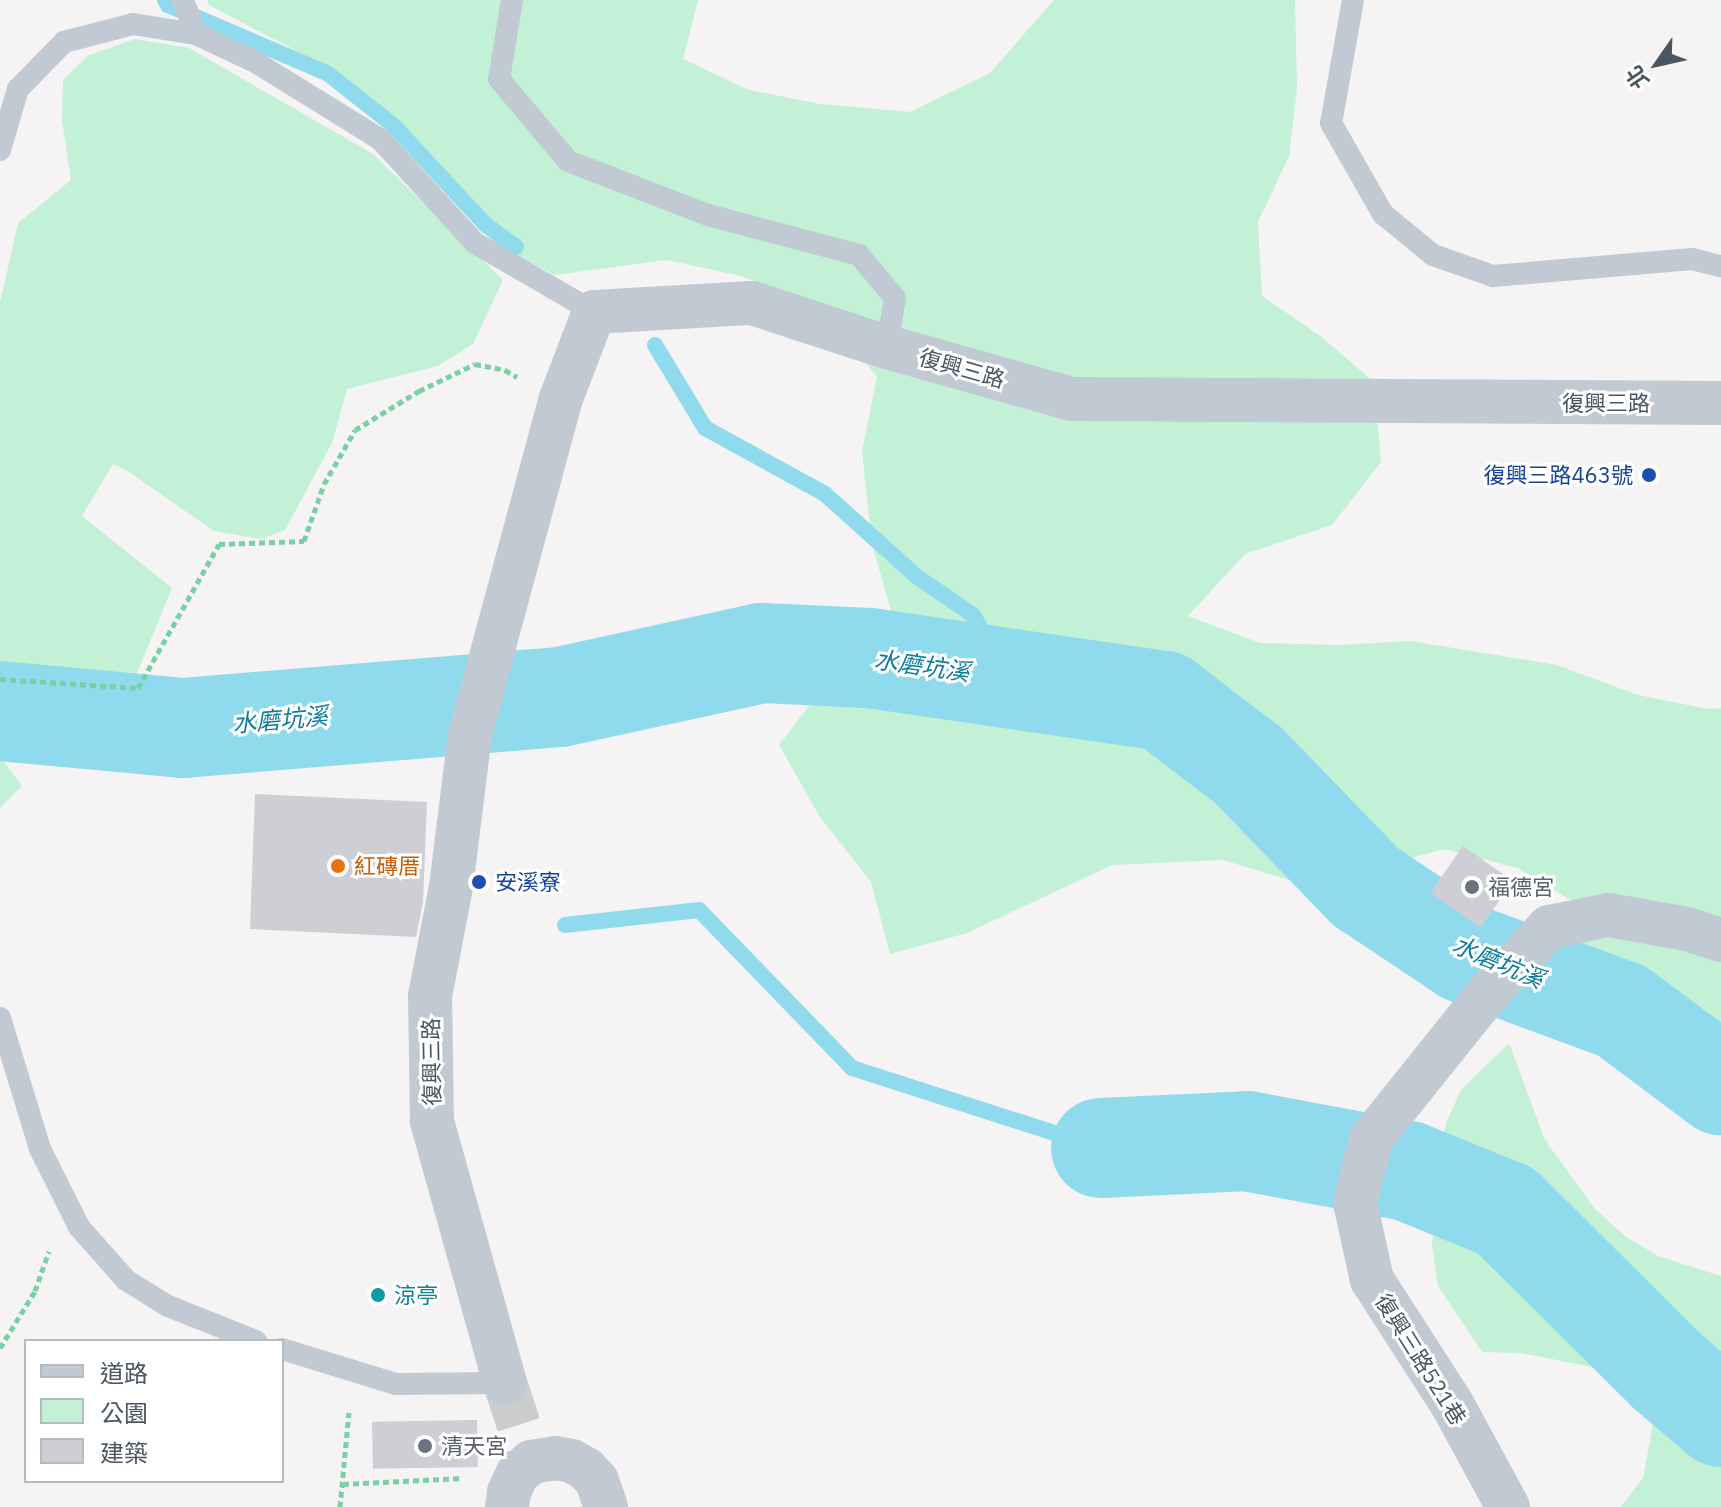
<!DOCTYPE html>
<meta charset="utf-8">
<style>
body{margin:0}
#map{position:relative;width:1721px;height:1507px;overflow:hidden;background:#f5f3f3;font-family:"IBM Plex Sans","Noto Sans TC",sans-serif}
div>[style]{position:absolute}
.green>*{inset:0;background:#c3f1d5}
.stream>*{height:16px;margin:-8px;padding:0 8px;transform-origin:8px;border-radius:8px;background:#90daee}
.river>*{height:100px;margin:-50px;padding:0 50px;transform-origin:50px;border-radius:50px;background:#90daee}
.building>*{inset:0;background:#cdcfd5;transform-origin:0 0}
.minor-tunnel>*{height:44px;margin-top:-22px;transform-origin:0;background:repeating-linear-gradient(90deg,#caccce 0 44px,transparent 0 66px)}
.path>*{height:5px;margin-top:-2.5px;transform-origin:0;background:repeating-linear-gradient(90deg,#7ad0a6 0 6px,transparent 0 10px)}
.service>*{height:22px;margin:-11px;padding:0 11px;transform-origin:11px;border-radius:11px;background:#c1cad2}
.minor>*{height:44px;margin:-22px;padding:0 22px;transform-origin:22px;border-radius:22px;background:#c1cad2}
.dots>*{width:22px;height:22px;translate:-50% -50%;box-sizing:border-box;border:4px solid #fff;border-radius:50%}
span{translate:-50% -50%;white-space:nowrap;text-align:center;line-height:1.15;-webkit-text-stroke:6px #fff;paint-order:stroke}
.street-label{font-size:22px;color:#4a5661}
.transit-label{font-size:22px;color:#164399}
.right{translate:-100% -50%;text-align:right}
.left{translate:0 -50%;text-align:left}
.food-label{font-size:22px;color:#c56008}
.worship-label{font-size:22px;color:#5b616d}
.culture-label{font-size:22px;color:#0d838f}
.water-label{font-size:24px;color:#0c7c9b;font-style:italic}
.legend{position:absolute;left:24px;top:1339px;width:260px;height:144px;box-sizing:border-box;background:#fff;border:2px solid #b7bbc0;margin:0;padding:10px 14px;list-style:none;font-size:24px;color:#4a5661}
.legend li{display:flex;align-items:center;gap:16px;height:40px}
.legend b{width:40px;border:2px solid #b7bbc0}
.north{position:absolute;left:1617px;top:24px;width:80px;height:80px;-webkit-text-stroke:6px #fff;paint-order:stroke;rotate:236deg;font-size:22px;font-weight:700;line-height:32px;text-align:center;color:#4a5661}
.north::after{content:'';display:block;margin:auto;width:28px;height:36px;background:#4a5661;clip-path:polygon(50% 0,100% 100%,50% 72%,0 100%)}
</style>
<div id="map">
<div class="green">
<div style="clip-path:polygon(207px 0,698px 0,683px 59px,749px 90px,820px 104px,910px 112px,990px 73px,1054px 0,1295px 0,1297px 89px,1289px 156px,1258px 222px,1262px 296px,1319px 335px,1374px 382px,1381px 462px,1332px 525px,1245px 554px,1188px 616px,1260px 643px,1337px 645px,1411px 641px,1557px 665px,1638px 695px,1708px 709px,1721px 708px,1721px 1135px,1715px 1134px,1630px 1060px,1570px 958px,1595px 915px,1518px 868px,1444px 849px,1309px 886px,1223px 860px,1112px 865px,967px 933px,890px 954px,871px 882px,820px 817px,779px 745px,828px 681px,894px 621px,872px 544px,862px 451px,877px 377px,821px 305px,741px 276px,667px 260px,554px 275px,492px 241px,432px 179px,364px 92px,289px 47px,209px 5px)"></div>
<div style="clip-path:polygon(135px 39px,189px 48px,373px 154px,503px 280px,473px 344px,438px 366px,347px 389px,332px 443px,285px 530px,261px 539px,214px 531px,129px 472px,113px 464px,82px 516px,172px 588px,135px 678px,0 661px,0 303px,18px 223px,71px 180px,62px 120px,63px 80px,89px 55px)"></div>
<div style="clip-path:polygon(0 757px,22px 786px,0 808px)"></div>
<div style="clip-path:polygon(1509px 1043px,1545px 1140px,1594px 1208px,1625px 1236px,1658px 1256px,1721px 1276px,1721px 1507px,1621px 1507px,1643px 1478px,1656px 1407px,1627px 1380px,1592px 1367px,1521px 1353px,1482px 1352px,1438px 1286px,1432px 1244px,1438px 1163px,1446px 1123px,1461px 1090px)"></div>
</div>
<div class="stream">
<div style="left:165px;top:0;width:6px;rotate:59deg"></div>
<div style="left:168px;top:5px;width:173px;rotate:23.2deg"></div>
<div style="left:327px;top:73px;width:84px;rotate:38.2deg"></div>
<div style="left:393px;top:125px;width:137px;rotate:47.1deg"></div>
<div style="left:486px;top:225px;width:37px;rotate:36deg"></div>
<div style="left:655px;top:345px;width:97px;rotate:58.9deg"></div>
<div style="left:705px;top:428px;width:137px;rotate:28.8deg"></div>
<div style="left:825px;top:494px;width:122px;rotate:42deg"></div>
<div style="left:916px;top:576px;width:69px;rotate:34.4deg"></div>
<div style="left:973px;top:615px;width:71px;rotate:60.6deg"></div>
<div style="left:565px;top:925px;width:135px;rotate:-6.4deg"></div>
<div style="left:699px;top:910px;width:220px;rotate:45.9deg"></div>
<div style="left:852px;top:1068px;width:262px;rotate:17.8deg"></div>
</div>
<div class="river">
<div style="left:0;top:711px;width:184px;rotate:5.3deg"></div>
<div style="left:183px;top:728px;width:378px;rotate:-4.7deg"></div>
<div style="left:560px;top:697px;width:207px;rotate:-12.3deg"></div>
<div style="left:762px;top:653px;width:107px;rotate:2.7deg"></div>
<div style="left:869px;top:658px;width:298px;rotate:8.3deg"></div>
<div style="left:1164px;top:701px;width:107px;rotate:37.4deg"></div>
<div style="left:1249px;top:766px;width:168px;rotate:46deg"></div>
<div style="left:1366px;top:887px;width:119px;rotate:33.7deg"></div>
<div style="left:1465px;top:953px;width:167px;rotate:20.3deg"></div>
<div style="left:1622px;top:1011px;width:124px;rotate:36.8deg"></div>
<div style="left:1101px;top:1148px;width:146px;rotate:-2.7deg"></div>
<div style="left:1247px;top:1141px;width:164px;rotate:10.6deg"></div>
<div style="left:1408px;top:1171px;width:106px;rotate:22.2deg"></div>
<div style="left:1506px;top:1211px;width:227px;rotate:44.8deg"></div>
<div style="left:1667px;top:1371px;width:71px;rotate:40.4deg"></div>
</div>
<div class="building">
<div style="clip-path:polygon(255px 794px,427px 802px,423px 902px,416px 937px,250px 929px)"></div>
<div style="left:1463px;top:846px;width:61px;height:57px;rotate:35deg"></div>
<div style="left:477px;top:1420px;width:47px;height:105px;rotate:89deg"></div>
</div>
<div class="minor-tunnel">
<div style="left:505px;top:1383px;width:83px;rotate:71.8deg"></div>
</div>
<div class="path">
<div style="left:0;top:679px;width:138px;rotate:3.7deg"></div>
<div style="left:138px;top:688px;width:165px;rotate:-60.6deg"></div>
<div style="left:219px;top:544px;width:85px;rotate:-2deg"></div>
<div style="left:304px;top:541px;width:60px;rotate:-70.7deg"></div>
<div style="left:324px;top:484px;width:62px;rotate:-60.1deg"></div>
<div style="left:355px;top:430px;width:75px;rotate:-31.4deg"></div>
<div style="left:419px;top:391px;width:62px;rotate:-25.7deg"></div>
<div style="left:475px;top:364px;width:31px;rotate:11deg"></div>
<div style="left:505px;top:370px;width:14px;rotate:30deg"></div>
<div style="left:0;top:1348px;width:67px;rotate:-58.4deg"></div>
<div style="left:35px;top:1291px;width:42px;rotate:-70.7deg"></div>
<div style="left:343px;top:1484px;width:119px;rotate:-2.9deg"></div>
<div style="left:340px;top:1507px;width:95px;rotate:-84.6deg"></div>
</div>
<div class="service">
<div style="left:183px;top:0;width:36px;rotate:69deg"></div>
<div style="left:512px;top:0;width:80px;rotate:99.3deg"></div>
<div style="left:499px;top:79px;width:107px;rotate:49.9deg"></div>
<div style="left:568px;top:161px;width:150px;rotate:21.1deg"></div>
<div style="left:708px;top:215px;width:156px;rotate:14.8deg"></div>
<div style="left:859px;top:255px;width:56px;rotate:50.1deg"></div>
<div style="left:895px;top:298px;width:50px;rotate:99.3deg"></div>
<div style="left:1353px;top:0;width:125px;rotate:100.1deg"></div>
<div style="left:1331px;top:123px;width:105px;rotate:60.3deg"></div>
<div style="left:1383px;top:214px;width:65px;rotate:39.4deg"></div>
<div style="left:1433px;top:255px;width:64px;rotate:19.3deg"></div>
<div style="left:1493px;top:276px;width:200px;rotate:-4.9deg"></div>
<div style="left:1692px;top:259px;width:30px;rotate:14deg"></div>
<div style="left:0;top:150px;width:64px;rotate:-73.6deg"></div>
<div style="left:18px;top:89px;width:66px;rotate:-45.6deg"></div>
<div style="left:64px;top:42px;width:71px;rotate:-14.6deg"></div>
<div style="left:133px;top:24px;width:64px;rotate:9deg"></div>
<div style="left:196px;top:34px;width:68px;rotate:25.4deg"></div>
<div style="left:257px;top:63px;width:146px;rotate:31.8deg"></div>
<div style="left:381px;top:140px;width:139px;rotate:47.6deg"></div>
<div style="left:475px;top:243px;width:138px;rotate:30.1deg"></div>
<div style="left:0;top:1018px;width:137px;rotate:73deg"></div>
<div style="left:40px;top:1149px;width:87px;rotate:63.4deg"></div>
<div style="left:79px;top:1227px;width:71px;rotate:48.4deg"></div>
<div style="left:126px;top:1280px;width:49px;rotate:31.8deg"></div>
<div style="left:168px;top:1306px;width:95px;rotate:21.7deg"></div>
<div style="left:282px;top:1349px;width:119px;rotate:17.1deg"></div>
<div style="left:396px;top:1384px;width:109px;rotate:-0.5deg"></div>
</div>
<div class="minor">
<div style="left:505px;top:1383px;width:272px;rotate:-105.6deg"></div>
<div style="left:432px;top:1121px;width:125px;rotate:-90.9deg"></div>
<div style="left:430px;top:996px;width:111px;rotate:-79.1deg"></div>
<div style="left:451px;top:887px;width:153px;rotate:-82.9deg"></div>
<div style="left:470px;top:735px;width:346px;rotate:-74.9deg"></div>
<div style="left:560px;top:401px;width:95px;rotate:-69.1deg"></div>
<div style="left:594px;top:312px;width:158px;rotate:-3.3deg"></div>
<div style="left:752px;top:303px;width:142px;rotate:18.1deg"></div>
<div style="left:887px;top:347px;width:192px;rotate:15.7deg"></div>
<div style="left:1072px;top:399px;width:649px;rotate:0.35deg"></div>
<div style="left:507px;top:1507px;width:15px;rotate:-82deg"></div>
<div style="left:509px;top:1492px;width:19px;rotate:-65deg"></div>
<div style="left:517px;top:1475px;width:19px;rotate:-43deg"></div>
<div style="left:531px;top:1462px;width:24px;rotate:-9deg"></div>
<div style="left:555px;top:1458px;width:17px;rotate:10deg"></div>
<div style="left:572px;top:1461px;width:16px;rotate:30deg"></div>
<div style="left:586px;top:1469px;width:16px;rotate:47deg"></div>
<div style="left:597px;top:1481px;width:28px;rotate:71deg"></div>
<div style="left:1508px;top:1507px;width:117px;rotate:-118.5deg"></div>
<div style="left:1452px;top:1404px;width:148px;rotate:-122.8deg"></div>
<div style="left:1372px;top:1280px;width:79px;rotate:-102.4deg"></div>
<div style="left:1355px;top:1203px;width:66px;rotate:-76deg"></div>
<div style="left:1371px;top:1139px;width:181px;rotate:-51.3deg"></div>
<div style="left:1484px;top:998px;width:96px;rotate:-47.5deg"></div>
<div style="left:1549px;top:927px;width:61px;rotate:-11.3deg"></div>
<div style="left:1609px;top:915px;width:79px;rotate:10.2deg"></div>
<div style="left:1687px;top:929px;width:36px;rotate:18deg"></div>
</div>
<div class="dots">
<div style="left:1649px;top:475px;background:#1a4fb4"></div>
<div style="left:338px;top:866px;background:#e8710a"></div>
<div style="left:479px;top:882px;background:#1a4fb4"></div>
<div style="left:1472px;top:887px;background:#6b7280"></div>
<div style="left:378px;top:1295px;background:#0f9aa8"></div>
<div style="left:425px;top:1446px;background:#6b7280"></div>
</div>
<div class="street-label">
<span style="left:962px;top:368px;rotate:16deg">復興三路</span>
<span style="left:1606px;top:403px">復興三路</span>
<span style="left:431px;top:1062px;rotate:-91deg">復興三路</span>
<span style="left:1421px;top:1359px;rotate:58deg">復興三路521巷</span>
</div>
<div class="transit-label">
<span class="right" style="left:1633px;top:475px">復興三路463號</span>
<span class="left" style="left:495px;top:882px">安溪寮</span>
</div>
<div class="food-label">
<span class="left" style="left:354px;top:866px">紅磚厝</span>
</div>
<div class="worship-label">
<span class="left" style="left:1488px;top:887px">福德宮</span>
<span class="left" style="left:441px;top:1446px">清天宮</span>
</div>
<div class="culture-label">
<span class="left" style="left:394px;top:1295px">涼亭</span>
</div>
<div class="water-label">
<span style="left:922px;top:666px;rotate:8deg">水磨坑溪</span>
<span style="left:280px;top:720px;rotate:-5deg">水磨坑溪</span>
<span style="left:1498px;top:962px;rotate:23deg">水磨坑溪</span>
</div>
<ul class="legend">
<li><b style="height:10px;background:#c1cad2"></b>道路</li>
<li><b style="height:22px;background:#c3f1d5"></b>公園</li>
<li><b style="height:22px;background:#cdcfd5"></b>建築</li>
</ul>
<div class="north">北</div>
</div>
